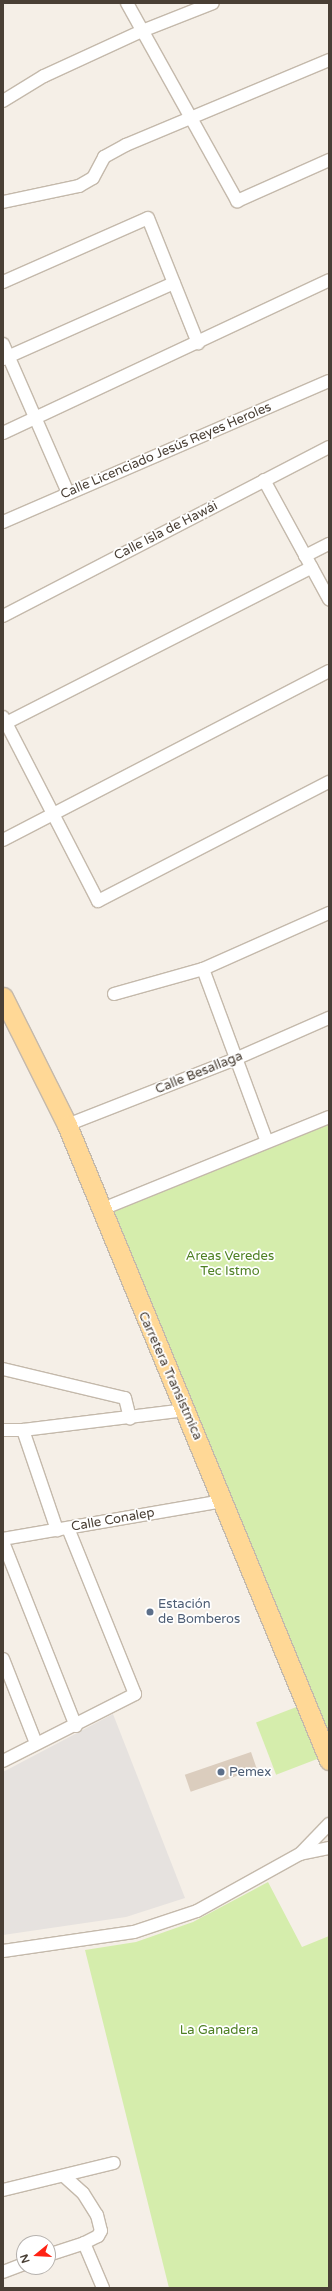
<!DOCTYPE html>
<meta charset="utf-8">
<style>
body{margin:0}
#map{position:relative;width:332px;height:2291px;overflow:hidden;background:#f5efe7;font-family:"Varela Round",sans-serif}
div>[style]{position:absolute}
.green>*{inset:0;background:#d5edac;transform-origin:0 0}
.parking>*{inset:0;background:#e6e2df}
.building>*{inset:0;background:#dbcdbe;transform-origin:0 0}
.roads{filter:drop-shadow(1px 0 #c4b9ab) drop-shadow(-1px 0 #c4b9ab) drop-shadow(0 1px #c4b9ab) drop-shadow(0 -1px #c4b9ab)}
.minor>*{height:12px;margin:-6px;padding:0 6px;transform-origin:6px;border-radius:6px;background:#fff}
.primary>*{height:19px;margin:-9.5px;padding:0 9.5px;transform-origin:9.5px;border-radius:9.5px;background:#ffd896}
.dots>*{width:11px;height:11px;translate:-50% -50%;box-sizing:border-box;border:2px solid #fff;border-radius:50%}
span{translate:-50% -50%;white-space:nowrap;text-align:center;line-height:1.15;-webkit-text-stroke:3.5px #fff;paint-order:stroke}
.street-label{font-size:13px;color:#493f35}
.park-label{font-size:13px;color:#4e8023}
.service-label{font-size:13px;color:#4e5e75}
.left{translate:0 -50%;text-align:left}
.frame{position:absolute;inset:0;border:4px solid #493f35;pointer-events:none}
.north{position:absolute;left:16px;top:2235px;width:40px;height:40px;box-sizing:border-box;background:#fff;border:1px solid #b6b2ae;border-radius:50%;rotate:252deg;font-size:11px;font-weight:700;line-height:16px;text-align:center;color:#493f35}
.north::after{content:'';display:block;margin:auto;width:14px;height:18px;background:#ff2214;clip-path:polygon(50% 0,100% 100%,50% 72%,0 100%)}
</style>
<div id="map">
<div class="green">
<div style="clip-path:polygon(329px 1118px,329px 1754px,100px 1210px)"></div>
<div style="left:299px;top:1706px;width:56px;height:46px;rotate:69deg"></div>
<div style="clip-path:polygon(268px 1882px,302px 1947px,329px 1936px,329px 2288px,169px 2288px,85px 1950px,136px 1942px,193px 1922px)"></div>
</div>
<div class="parking">
<div style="clip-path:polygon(113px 1714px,185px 1898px,126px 1917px,3px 1935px,3px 1772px)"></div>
</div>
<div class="building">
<div style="left:251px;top:1752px;width:18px;height:70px;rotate:71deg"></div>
</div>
<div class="roads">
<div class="minor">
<div style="left:127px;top:3px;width:227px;rotate:60.9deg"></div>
<div style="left:237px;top:201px;width:101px;rotate:-24deg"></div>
<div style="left:3px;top:101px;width:48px;rotate:-31.4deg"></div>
<div style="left:44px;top:76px;width:108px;rotate:-24.7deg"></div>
<div style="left:142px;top:31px;width:76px;rotate:-21.5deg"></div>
<div style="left:3px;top:202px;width:78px;rotate:-11.9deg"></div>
<div style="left:79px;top:186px;width:16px;rotate:-30deg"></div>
<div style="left:93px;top:178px;width:24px;rotate:-62deg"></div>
<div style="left:104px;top:157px;width:25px;rotate:-29deg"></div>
<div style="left:126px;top:145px;width:220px;rotate:-22.7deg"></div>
<div style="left:3px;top:282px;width:158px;rotate:-23.8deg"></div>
<div style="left:148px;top:218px;width:135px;rotate:68.2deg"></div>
<div style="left:3px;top:344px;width:163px;rotate:66.4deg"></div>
<div style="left:3px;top:359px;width:187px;rotate:-24deg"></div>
<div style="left:3px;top:433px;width:360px;rotate:-25.1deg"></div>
<div style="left:264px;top:480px;width:136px;rotate:61.4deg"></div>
<div style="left:3px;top:522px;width:355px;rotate:-23.4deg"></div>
<div style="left:305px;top:556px;width:27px;rotate:-27deg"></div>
<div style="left:3px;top:616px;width:367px;rotate:-27.4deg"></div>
<div style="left:3px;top:717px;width:207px;rotate:62.7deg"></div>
<div style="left:98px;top:901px;width:260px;rotate:-27.3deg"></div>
<div style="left:6px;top:723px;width:343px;rotate:-27deg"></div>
<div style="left:3px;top:840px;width:367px;rotate:-27.4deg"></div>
<div style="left:203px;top:969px;width:184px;rotate:69.7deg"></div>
<div style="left:114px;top:994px;width:92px;rotate:-15.7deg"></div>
<div style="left:203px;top:969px;width:138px;rotate:-24deg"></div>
<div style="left:67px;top:1125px;width:180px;rotate:-21.4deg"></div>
<div style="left:235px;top:1059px;width:103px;rotate:-23.6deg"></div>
<div style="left:100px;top:1210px;width:247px;rotate:-22.1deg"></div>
<div style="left:3px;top:1369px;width:125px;rotate:13.4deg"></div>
<div style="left:125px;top:1398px;width:21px;rotate:76deg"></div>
<div style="left:3px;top:1430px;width:20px"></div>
<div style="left:23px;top:1430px;width:164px;rotate:-7deg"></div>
<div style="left:23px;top:1430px;width:106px;rotate:71.2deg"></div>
<div style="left:3px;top:1539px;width:223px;rotate:-9.8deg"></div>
<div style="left:3px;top:1542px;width:198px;rotate:68.4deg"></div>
<div style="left:3px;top:1659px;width:90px;rotate:68.6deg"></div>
<div style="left:3px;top:1761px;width:148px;rotate:-26.9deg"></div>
<div style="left:135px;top:1694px;width:179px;rotate:-112deg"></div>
<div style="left:300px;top:1854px;width:42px;rotate:-46deg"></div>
<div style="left:3px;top:1951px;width:132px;rotate:-8.3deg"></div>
<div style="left:134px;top:1932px;width:66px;rotate:-18.4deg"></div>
<div style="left:197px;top:1911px;width:118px;rotate:-29deg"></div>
<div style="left:300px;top:1854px;width:30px;rotate:-12deg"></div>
<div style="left:64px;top:2176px;width:25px;rotate:42deg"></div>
<div style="left:83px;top:2193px;width:26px;rotate:58deg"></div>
<div style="left:97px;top:2215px;width:16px;rotate:76deg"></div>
<div style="left:101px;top:2231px;width:6px;rotate:121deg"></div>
<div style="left:98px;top:2236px;width:16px;rotate:153deg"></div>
<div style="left:3px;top:2190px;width:114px;rotate:-13.7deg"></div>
<div style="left:48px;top:2255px;width:38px;rotate:-18deg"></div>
<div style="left:84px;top:2243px;width:49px;rotate:67.1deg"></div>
<div style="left:3px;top:2272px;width:22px;rotate:-21deg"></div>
</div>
<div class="primary">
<div style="left:3px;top:997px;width:143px;rotate:63.4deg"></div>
<div style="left:67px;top:1125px;width:687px;rotate:67.58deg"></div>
</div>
</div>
<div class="dots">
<div style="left:150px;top:1612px;background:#5c6f8a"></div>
<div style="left:221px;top:1772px;background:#5c6f8a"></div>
</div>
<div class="street-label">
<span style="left:166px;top:451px;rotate:-23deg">Calle Licenciado Jesús Reyes Heroles</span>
<span style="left:166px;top:531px;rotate:-27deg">Calle Isla de Hawái</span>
<span style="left:199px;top:1073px;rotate:-22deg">Calle Besallaga</span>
<span style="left:170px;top:1376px;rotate:66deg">Carretera Transistmica</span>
<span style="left:113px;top:1520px;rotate:-10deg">Calle Conalep</span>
</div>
<div class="park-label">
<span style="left:230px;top:1264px">Areas Veredes<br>Tec Istmo</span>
<span style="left:219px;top:2030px">La Ganadera</span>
</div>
<div class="service-label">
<span class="left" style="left:158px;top:1612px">Estación<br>de Bomberos</span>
<span class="left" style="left:229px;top:1772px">Pemex</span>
</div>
<div class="frame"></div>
<div class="north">N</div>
</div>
